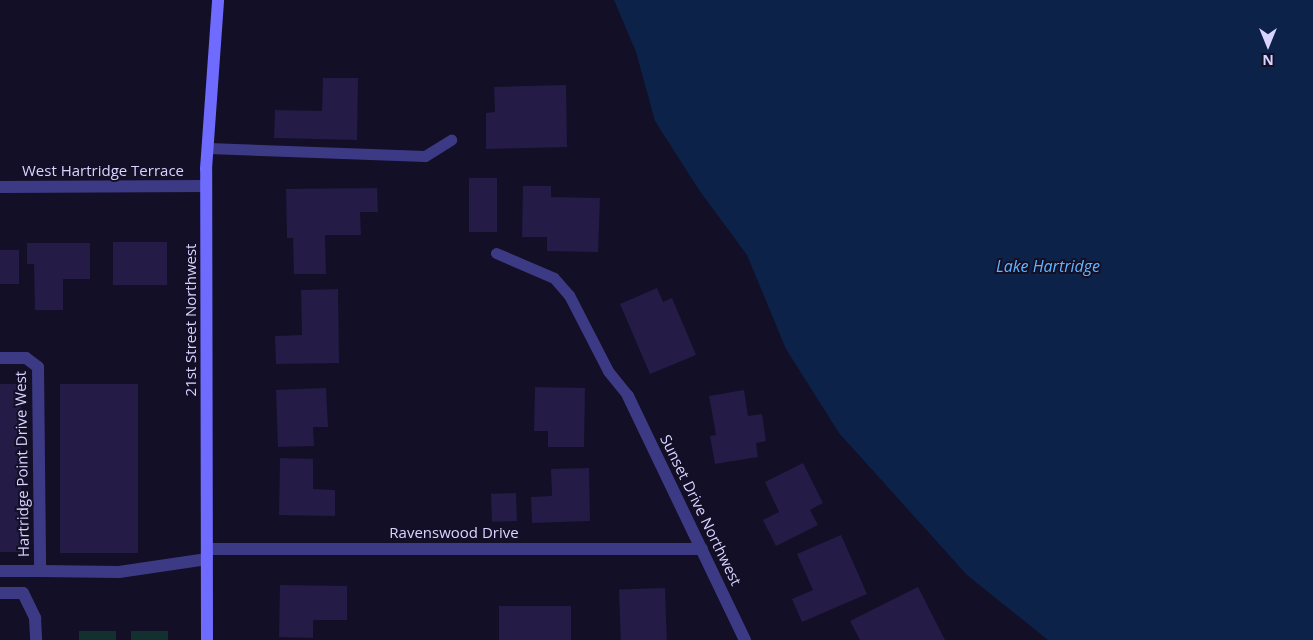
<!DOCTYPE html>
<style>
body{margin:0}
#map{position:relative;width:1313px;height:640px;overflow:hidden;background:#130f26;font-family:"Open Sans",sans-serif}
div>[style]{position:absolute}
.green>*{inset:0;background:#12302f;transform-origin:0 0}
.water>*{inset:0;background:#0c2248}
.building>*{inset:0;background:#241b47;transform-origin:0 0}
.lane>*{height:11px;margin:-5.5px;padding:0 5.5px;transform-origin:5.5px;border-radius:5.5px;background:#3d3a85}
.street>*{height:12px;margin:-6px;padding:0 6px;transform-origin:6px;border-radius:6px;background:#3d3a85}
.secondary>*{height:12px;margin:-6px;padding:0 6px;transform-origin:6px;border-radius:6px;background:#6f6bff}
span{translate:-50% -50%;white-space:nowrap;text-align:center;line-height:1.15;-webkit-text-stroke:4px #130f26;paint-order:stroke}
.street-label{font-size:15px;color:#d9d4ff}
.water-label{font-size:16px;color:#62b6ff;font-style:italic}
.north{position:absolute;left:1243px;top:20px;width:50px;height:50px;-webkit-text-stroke:4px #130f26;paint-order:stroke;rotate:180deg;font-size:14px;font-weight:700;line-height:20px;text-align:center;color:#d9d4ff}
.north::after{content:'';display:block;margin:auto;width:18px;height:22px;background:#d9d4ff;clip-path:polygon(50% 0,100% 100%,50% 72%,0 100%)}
</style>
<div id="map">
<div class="green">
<div style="left:79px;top:631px;width:37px;height:9px"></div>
<div style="left:131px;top:631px;width:37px;height:9px"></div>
</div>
<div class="water">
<div style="clip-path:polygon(614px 0,1313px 0,1313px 640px,1048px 640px,967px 575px,839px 433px,786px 349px,747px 255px,699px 190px,655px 121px,636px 52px)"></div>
</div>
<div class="building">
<div style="clip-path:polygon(323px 78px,358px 78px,357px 140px,274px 138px,275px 110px,322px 111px)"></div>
<div style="clip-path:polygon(566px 85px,567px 147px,486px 149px,486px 113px,495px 112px,494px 87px)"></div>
<div style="left:469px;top:178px;width:28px;height:54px"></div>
<div style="clip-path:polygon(523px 186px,551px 186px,551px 197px,600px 198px,598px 252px,547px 251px,547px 237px,522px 237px)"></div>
<div style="clip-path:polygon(377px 188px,378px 212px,360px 212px,361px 235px,325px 235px,326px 274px,294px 274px,293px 238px,287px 238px,286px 189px)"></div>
<div style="left:113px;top:242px;width:54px;height:43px"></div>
<div style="clip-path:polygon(27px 243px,90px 243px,90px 279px,63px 279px,63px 310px,35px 310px,34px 264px,27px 264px)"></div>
<div style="left:0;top:250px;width:19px;height:34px"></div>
<div style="clip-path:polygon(657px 288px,663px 302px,672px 298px,696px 355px,650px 374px,620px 304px)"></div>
<div style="clip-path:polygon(338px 289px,339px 363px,276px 364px,275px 336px,302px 335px,301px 290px)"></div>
<div style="left:0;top:384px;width:21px;height:168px"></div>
<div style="left:138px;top:384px;width:169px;height:78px;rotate:90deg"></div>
<div style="clip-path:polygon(535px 387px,585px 388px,584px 447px,548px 447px,548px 431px,534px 431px)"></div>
<div style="clip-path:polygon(326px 388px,328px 427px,313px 427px,314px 446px,278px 447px,276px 390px)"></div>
<div style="clip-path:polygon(744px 390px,748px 416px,762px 414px,766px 441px,756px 443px,758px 457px,715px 464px,710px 436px,716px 435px,709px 396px)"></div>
<div style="clip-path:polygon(280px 458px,313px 459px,313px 489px,335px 490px,335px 516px,279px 515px)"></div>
<div style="clip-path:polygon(803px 463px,823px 503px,810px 510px,818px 525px,776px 546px,763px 520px,779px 512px,765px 482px)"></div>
<div style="clip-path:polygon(589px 468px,590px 521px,532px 523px,531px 497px,552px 496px,551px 469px)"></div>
<div style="left:516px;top:493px;width:28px;height:25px;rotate:88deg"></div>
<div style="clip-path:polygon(841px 535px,867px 594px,802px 622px,792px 599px,813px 590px,797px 554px)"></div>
<div style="clip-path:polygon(280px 585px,347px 586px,347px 620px,313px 620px,313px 638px,279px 637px)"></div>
<div style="clip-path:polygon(918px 587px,945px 640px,860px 640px,850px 621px)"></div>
<div style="left:665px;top:588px;width:52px;height:46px;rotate:88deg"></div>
<div style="left:571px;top:606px;width:34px;height:72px;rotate:90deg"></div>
</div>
<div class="lane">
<div style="left:208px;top:148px;width:217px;rotate:2.1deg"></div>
<div style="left:425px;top:156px;width:31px;rotate:-32deg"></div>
<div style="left:496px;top:253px;width:63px;rotate:23.3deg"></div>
<div style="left:554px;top:278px;width:23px;rotate:49deg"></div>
<div style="left:569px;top:295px;width:85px;rotate:62.8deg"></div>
<div style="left:608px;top:371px;width:32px;rotate:51deg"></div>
</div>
<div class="street">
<div style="left:0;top:187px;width:206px;rotate:-0.3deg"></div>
<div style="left:0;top:358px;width:26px"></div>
<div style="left:26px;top:358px;width:15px;rotate:37deg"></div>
<div style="left:38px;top:367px;width:204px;rotate:89.4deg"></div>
<div style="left:40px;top:571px;width:40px;rotate:180deg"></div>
<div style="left:628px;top:396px;width:271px;rotate:64.4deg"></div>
<div style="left:207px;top:549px;width:495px"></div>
<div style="left:40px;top:571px;width:79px;rotate:0.7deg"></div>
<div style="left:119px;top:572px;width:89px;rotate:-8.4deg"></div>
<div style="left:0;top:593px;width:23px"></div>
<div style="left:23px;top:593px;width:28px;rotate:64deg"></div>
<div style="left:35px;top:618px;width:22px;rotate:87deg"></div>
</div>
<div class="secondary">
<div style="left:207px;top:640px;width:471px;rotate:-90.1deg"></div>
<div style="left:206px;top:169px;width:169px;rotate:-85.9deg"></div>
</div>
<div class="street-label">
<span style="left:103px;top:171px">West Hartridge Terrace</span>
<span style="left:191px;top:320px;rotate:-90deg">21st Street Northwest</span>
<span style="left:22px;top:464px;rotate:-91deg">Hartridge Point Drive West</span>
<span style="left:701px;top:510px;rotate:64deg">Sunset Drive Northwest</span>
<span style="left:454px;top:533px">Ravenswood Drive</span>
</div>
<div class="water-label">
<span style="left:1048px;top:266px">Lake Hartridge</span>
</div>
<div class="north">N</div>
</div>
